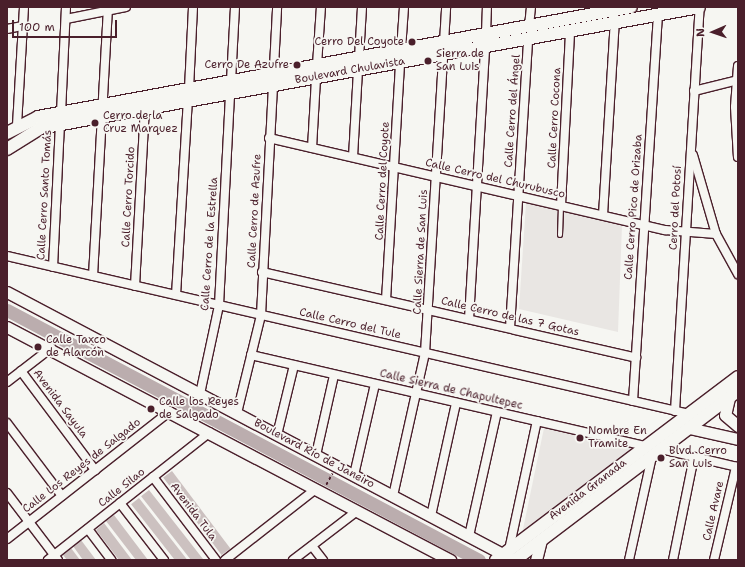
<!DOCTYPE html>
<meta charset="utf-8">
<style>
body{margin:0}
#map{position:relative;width:745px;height:567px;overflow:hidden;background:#f6f6f2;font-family:"Shantell Sans",sans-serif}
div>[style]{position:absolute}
.built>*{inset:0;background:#e9e6e3}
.river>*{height:13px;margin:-6.5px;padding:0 6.5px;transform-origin:6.5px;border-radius:6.5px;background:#bbadae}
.building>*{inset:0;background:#ccc1c0;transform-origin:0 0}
.path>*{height:1.5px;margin-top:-0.75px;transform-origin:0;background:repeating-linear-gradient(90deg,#4a1f2b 0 3px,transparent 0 6px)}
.roads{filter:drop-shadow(1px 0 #4a1f2b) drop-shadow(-1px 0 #4a1f2b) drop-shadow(0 1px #4a1f2b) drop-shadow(0 -1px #4a1f2b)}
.service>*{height:4px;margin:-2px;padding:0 2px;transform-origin:2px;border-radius:2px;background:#f6f6f2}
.minor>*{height:8px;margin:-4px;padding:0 4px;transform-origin:4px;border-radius:4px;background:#f6f6f2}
.tertiary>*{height:11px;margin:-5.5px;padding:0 5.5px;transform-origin:5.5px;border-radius:5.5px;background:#f6f6f2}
.secondary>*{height:12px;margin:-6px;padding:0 6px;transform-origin:6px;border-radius:6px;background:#f6f6f2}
.dots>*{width:11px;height:11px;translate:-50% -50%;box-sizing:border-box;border:2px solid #f6f6f2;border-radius:50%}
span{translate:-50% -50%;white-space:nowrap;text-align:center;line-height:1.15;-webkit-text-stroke:3.5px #f6f6f2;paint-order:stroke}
.poi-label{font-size:11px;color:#4a1f2b}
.right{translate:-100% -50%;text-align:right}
.left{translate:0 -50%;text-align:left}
.street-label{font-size:11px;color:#4a1f2b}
.frame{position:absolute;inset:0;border:8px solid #4a1f2b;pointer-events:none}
.north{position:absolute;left:693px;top:12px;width:40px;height:40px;-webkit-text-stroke:3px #f6f6f2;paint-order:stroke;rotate:268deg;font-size:11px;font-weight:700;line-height:16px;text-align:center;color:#4a1f2b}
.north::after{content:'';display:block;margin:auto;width:14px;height:18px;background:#4a1f2b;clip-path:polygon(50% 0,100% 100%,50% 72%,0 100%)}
.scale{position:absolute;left:12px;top:20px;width:105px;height:18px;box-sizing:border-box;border:2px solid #4a1f2b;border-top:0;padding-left:5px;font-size:12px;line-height:14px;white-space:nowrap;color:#4a1f2b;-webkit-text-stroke:3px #f6f6f2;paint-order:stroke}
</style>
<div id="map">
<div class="built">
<div style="clip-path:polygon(526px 203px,622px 225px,618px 332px,519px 309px)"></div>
<div style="clip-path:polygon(544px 428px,635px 449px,522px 534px)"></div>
</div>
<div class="river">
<div style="left:7px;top:310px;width:534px;rotate:27.91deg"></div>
</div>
<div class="building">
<div style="left:172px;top:471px;width:97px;height:11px;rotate:53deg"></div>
<div style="left:149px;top:490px;width:88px;height:10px;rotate:52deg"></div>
<div style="left:139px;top:498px;width:78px;height:10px;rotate:52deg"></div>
<div style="clip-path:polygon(114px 515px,148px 560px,136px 560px,106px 521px)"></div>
<div style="clip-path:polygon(104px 523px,132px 560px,119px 560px,96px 530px)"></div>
<div style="clip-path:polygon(81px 540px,96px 560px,83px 560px,73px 546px)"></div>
<div style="clip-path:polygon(71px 548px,80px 560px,67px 560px,63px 555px)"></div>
</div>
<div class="path">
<div style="left:326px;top:485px;width:13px;rotate:-61deg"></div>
</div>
<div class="roads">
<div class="service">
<div style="left:560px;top:235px;width:30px;rotate:-88deg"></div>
</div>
<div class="minor">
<div style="left:66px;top:19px;width:61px;rotate:-11.3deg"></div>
<div style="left:529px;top:26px;width:19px;rotate:-84deg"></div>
<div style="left:7px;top:29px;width:16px;rotate:-11deg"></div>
<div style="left:486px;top:34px;width:27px;rotate:-88deg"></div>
<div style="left:401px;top:50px;width:43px;rotate:-86deg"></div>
<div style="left:359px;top:58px;width:51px;rotate:-86.6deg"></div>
<div style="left:317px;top:65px;width:58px;rotate:-86.1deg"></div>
<div style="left:738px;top:66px;width:41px;rotate:94.2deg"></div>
<div style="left:735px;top:107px;width:50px;rotate:86.6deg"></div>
<div style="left:231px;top:81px;width:74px;rotate:-86.9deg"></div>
<div style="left:189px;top:89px;width:82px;rotate:-87.2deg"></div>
<div style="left:694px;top:91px;width:45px;rotate:-14deg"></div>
<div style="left:61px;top:113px;width:106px;rotate:-87.3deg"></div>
<div style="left:17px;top:125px;width:118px;rotate:-86.6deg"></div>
<div style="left:269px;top:138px;width:407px;rotate:13.1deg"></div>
<div style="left:665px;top:230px;width:51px;rotate:4.5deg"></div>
<div style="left:312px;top:148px;width:70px;rotate:-86.7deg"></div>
<div style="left:693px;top:155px;width:82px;rotate:73.8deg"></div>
<div style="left:716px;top:234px;width:46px;rotate:61.2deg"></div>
<div style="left:353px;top:157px;width:87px;rotate:-86.7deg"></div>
<div style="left:561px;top:205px;width:174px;rotate:-87deg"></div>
<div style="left:603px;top:215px;width:197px;rotate:-86.5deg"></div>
<div style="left:7px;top:256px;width:700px;rotate:13.04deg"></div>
<div style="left:53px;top:267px;width:142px;rotate:-87.2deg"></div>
<div style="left:262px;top:272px;width:384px;rotate:12.9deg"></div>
<div style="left:93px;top:276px;width:266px;rotate:-86.8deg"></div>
<div style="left:135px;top:286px;width:177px;rotate:-86.8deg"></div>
<div style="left:176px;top:295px;width:194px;rotate:-86.5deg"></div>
<div style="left:386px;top:300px;width:238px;rotate:-86.6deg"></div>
<div style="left:469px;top:319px;width:273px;rotate:-86.6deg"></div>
<div style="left:510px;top:328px;width:291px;rotate:-86.4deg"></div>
<div style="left:251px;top:355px;width:405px;rotate:13deg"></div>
<div style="left:21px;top:371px;width:124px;rotate:53.2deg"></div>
<div style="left:7px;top:382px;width:56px;rotate:-37.7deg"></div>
<div style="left:200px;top:394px;width:91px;rotate:-77.9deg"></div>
<div style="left:219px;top:305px;width:212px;rotate:-87deg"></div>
<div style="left:633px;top:401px;width:387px;rotate:-86.3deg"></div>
<div style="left:675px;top:411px;width:405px;rotate:-86.5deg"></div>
<div style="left:237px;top:413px;width:101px;rotate:-76.2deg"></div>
<div style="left:261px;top:315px;width:308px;rotate:-87deg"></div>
<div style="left:7px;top:423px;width:91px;rotate:53deg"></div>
<div style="left:277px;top:435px;width:72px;rotate:-76.3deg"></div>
<div style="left:661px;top:449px;width:79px;rotate:13.2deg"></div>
<div style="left:316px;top:455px;width:82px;rotate:-77.3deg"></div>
<div style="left:354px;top:475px;width:93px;rotate:-77deg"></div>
<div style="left:153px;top:477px;width:104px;rotate:52.8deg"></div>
<div style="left:7px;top:493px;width:84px;rotate:52.7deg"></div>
<div style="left:393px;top:496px;width:147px;rotate:-77.4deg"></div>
<div style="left:425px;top:353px;width:347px;rotate:-86.5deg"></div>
<div style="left:120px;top:503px;width:72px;rotate:52.3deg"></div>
<div style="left:431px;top:516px;width:116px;rotate:-77.5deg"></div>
<div style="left:88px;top:529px;width:39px;rotate:53deg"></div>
<div style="left:469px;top:536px;width:127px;rotate:-77.3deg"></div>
<div style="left:7px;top:539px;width:207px;rotate:-38.1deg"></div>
<div style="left:312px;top:546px;width:18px;rotate:52deg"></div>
<div style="left:509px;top:550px;width:132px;rotate:-77.8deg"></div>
<div style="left:48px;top:560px;width:206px;rotate:-38.3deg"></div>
<div style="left:225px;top:560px;width:115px;rotate:-38deg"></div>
<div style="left:293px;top:560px;width:81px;rotate:-37.4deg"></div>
<div style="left:629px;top:560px;width:107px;rotate:-77.5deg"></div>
<div style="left:673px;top:560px;width:105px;rotate:-78.5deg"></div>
<div style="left:714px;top:560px;width:96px;rotate:-76.7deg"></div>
</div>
<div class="tertiary">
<div style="left:7px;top:292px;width:569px;rotate:27.87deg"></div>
<div style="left:7px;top:327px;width:501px;rotate:27.74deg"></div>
<div style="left:729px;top:398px;width:17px;rotate:103deg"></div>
<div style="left:725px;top:415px;width:17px;rotate:40deg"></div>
<div style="left:689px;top:428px;width:50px;rotate:12.7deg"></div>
<div style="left:536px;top:560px;width:21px;rotate:-76deg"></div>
</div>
<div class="secondary">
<div style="left:7px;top:133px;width:35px;rotate:-27deg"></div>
<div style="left:38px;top:117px;width:603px;rotate:-10.51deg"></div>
<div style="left:7px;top:149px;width:39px;rotate:-32deg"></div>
<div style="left:40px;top:128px;width:670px;rotate:-10.4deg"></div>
<div style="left:496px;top:560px;width:303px;rotate:-37.1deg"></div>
<div style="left:515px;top:560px;width:280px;rotate:-37.2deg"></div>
</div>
</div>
<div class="dots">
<div style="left:412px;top:42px;background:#4a1f2b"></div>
<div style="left:428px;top:61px;background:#4a1f2b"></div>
<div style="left:297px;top:65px;background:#4a1f2b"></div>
<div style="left:95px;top:123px;background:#4a1f2b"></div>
<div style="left:38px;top:347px;background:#4a1f2b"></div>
<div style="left:151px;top:409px;background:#4a1f2b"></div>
<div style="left:580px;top:438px;background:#4a1f2b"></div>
<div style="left:661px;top:458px;background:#4a1f2b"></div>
</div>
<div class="poi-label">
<span class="right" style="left:404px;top:42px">Cerro Del Coyote</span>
<span class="left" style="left:436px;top:61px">Sierra de<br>San Luis</span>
<span class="right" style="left:289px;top:65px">Cerro De Azufre</span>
<span class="left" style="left:103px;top:123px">Cerro de la<br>Cruz Marquez</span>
<span class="left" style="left:46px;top:347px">Calle Taxco<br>de Alarcón</span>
<span class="left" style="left:159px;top:409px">Calle los Reyes<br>de Salgado</span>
<span class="left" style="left:588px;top:438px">Nombre En<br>Tramite</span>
<span class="left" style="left:669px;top:458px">Blvd. Cerro<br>San Luis</span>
</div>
<div class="street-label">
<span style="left:350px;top:71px;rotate:-10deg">Boulevard Chulavista</span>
<span style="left:513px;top:111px;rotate:-86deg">Calle Cerro del Ángel</span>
<span style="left:555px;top:118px;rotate:-87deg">Calle Cerro Cocona</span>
<span style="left:495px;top:179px;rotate:13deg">Calle Cerro del Churubusco</span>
<span style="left:383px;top:181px;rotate:-87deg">Calle Cerro del Coyote</span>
<span style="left:45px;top:195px;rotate:-87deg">Calle Cerro Santo Tomás</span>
<span style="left:129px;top:197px;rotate:-87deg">Calle Cerro Torcido</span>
<span style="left:634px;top:207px;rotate:-86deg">Calle Cerro Pico de Orizaba</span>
<span style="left:676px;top:208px;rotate:-87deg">Cerro del Potosí</span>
<span style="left:255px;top:211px;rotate:-87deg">Calle Cerro de Azufre</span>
<span style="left:210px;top:244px;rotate:-86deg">Calle Cerro de la Estrella</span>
<span style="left:421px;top:252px;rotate:-87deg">Calle Sierra de San Luis</span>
<span style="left:510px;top:317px;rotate:13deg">Calle Cerro de las 7 Gotas</span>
<span style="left:350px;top:324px;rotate:13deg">Calle Cerro del Tule</span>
<span style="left:451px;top:390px;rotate:13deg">Calle Sierra de Chapultepec</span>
<span style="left:60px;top:404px;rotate:53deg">Avenida Sayula</span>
<span style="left:314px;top:454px;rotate:28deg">Boulevard Río de Janeiro</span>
<span style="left:82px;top:466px;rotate:-38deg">Calle Los Reyes de Salgado</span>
<span style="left:122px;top:488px;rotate:-38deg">Calle Silao</span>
<span style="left:588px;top:490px;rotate:-37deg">Avenida Granada</span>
<span style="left:714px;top:511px;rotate:-77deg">Calle Avare</span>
<span style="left:193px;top:512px;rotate:53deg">Avenida Tula</span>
</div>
<div class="frame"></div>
<div class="north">N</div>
<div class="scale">100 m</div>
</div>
